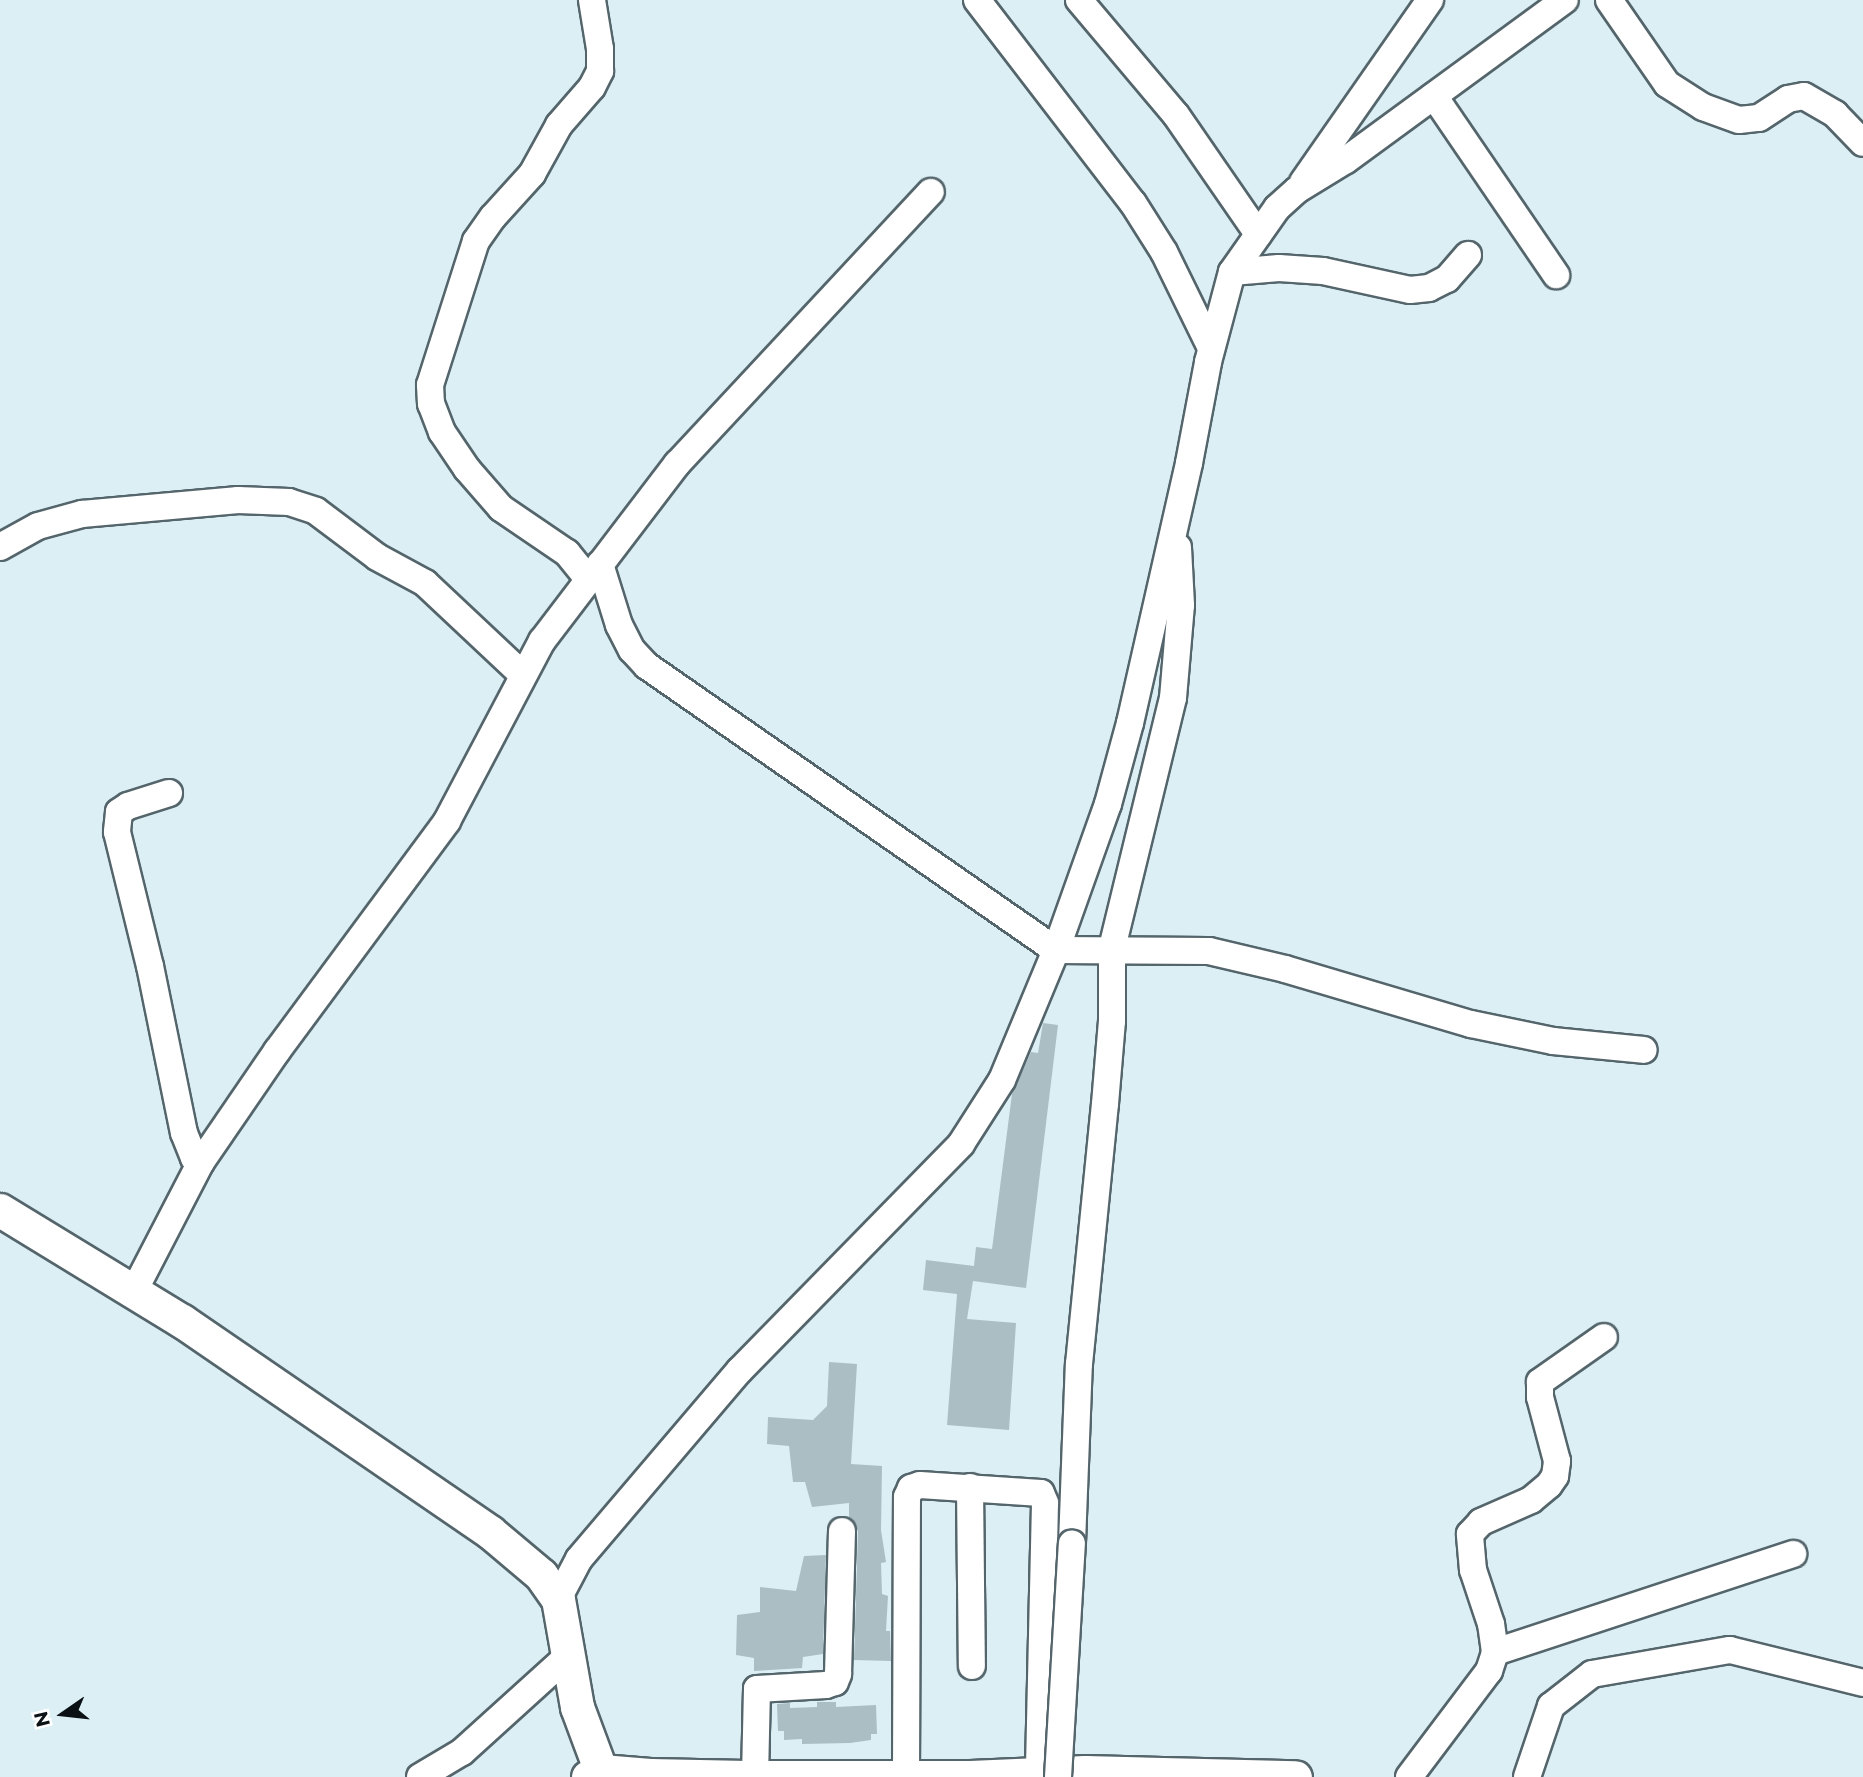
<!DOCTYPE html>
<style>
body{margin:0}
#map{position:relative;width:1863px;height:1777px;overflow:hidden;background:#dceff5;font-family:Montserrat,sans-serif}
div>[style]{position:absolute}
.building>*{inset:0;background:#abbec4}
.roads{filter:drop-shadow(2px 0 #54656b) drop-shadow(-2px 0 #54656b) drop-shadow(0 2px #54656b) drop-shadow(0 -2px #54656b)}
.minor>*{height:26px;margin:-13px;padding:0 13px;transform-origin:13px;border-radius:13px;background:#fff}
.major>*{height:33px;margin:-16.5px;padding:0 16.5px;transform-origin:16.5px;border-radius:16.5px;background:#fff}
.bridges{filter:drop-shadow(2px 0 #54656b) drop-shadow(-2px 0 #54656b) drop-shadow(0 2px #54656b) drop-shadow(0 -2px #54656b)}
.minor-bridge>*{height:26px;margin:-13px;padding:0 13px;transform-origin:13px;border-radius:13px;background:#fff}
span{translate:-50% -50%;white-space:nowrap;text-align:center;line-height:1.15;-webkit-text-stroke:7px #fff;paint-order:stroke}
.north{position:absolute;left:28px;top:1679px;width:70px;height:70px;-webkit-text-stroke:5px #fff;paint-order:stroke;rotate:256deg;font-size:19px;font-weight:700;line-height:28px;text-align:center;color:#0b1114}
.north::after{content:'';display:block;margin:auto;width:24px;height:32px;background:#0b1114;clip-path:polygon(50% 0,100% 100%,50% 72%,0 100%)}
</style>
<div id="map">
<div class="building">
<div style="clip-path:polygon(1043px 1023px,1058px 1025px,1026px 1288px,973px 1281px,967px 1319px,1016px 1323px,1009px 1430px,947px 1425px,957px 1294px,923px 1290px,926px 1260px,974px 1266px,976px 1247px,992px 1249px,1012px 1094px,1031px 1052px,1038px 1053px)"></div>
<div style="clip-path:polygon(829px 1362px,857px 1364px,851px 1464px,882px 1466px,881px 1530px,886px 1562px,881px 1563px,882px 1594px,888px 1596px,886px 1631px,890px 1631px,891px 1661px,854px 1660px,858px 1531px,849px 1517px,849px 1503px,812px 1507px,805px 1482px,793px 1482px,789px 1446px,767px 1444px,768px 1417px,813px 1420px,827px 1406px)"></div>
<div style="clip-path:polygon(826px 1555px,823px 1654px,803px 1657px,802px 1668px,754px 1671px,754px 1658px,736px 1655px,737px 1615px,760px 1612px,760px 1587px,796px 1591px,804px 1556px)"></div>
<div style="clip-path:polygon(817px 1702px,836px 1702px,836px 1707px,876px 1705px,877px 1734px,871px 1734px,871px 1740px,850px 1743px,802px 1744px,802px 1739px,784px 1740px,784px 1731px,778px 1731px,777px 1704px,790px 1703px,790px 1708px,817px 1707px)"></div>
</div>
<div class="roads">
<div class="minor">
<div style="left:977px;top:0;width:256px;rotate:52.5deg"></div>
<div style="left:1133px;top:203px;width:58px;rotate:57.7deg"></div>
<div style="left:1164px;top:252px;width:107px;rotate:63.9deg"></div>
<div style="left:1079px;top:0;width:150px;rotate:49.9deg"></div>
<div style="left:1176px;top:115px;width:145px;rotate:55.4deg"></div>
<div style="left:1609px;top:0;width:102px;rotate:55.4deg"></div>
<div style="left:1667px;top:84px;width:43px;rotate:32.6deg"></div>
<div style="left:1703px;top:107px;width:38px;rotate:20deg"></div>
<div style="left:1739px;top:120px;width:20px;rotate:-6deg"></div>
<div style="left:1759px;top:118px;width:35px;rotate:-33deg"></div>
<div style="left:1788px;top:99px;width:16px;rotate:-11deg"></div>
<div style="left:1804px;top:96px;width:36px;rotate:30deg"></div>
<div style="left:1835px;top:114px;width:40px;rotate:46deg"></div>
<div style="left:1434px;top:96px;width:217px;rotate:55.7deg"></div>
<div style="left:1303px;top:182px;width:222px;rotate:-55.1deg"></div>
<div style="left:1232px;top:272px;width:47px;rotate:-4.9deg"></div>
<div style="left:1279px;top:268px;width:44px;rotate:3.9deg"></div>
<div style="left:1323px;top:271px;width:89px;rotate:12.3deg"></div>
<div style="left:1410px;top:290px;width:19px;rotate:-6deg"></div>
<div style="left:1429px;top:288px;width:20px;rotate:-27deg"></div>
<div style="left:1447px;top:279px;width:32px;rotate:-49deg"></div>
<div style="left:0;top:547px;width:43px;rotate:-28.9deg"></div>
<div style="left:38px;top:526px;width:46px;rotate:-15.3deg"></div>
<div style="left:82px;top:514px;width:157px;rotate:-5.1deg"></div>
<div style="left:238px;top:500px;width:51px;rotate:2.2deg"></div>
<div style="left:289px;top:502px;width:28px;rotate:18deg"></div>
<div style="left:316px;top:511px;width:76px;rotate:37deg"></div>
<div style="left:377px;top:557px;width:55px;rotate:28.4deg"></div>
<div style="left:425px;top:583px;width:134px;rotate:43.2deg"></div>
<div style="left:600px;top:564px;width:64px;rotate:72.7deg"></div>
<div style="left:619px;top:625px;width:28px;rotate:63deg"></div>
<div style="left:632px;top:650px;width:22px;rotate:47deg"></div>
<div style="left:647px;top:666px;width:498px;rotate:34.8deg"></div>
<div style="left:1056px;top:950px;width:153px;rotate:0.4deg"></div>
<div style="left:1209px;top:951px;width:78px;rotate:13.3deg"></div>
<div style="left:1285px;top:969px;width:194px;rotate:16.5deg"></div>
<div style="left:1471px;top:1024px;width:84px;rotate:11.7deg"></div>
<div style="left:1553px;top:1041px;width:91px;rotate:5.6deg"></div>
<div style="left:589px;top:580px;width:35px;rotate:-129deg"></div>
<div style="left:567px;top:553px;width:80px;rotate:-145.7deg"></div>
<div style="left:501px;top:508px;width:52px;rotate:-131.1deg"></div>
<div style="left:467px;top:469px;width:45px;rotate:-124deg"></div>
<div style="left:442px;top:432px;width:30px;rotate:-111deg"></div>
<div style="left:431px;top:404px;width:19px;rotate:-93deg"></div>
<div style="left:430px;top:385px;width:151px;rotate:-72.3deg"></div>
<div style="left:476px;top:241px;width:29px;rotate:-55deg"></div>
<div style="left:493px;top:217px;width:58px;rotate:-47.8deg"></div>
<div style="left:532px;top:174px;width:56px;rotate:-61.1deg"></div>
<div style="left:559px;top:125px;width:50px;rotate:-49deg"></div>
<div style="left:592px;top:87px;width:18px;rotate:-63deg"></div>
<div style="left:600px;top:71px;width:22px;rotate:-90deg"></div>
<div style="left:600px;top:49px;width:50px;rotate:-99.3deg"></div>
<div style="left:169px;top:793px;width:43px;rotate:162.4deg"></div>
<div style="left:128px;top:806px;width:11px;rotate:146deg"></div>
<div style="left:119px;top:812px;width:20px;rotate:96deg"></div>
<div style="left:117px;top:832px;width:138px;rotate:76.2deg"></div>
<div style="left:150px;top:966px;width:170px;rotate:78.5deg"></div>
<div style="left:184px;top:1133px;width:27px;rotate:68deg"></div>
<div style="left:194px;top:1158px;width:8px;rotate:30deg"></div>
<div style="left:133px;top:1293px;width:148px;rotate:-62.6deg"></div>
<div style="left:201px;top:1162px;width:135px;rotate:-55.6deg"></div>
<div style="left:277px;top:1051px;width:286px;rotate:-53.5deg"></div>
<div style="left:447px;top:821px;width:204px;rotate:-62.2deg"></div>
<div style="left:542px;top:641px;width:223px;rotate:-52.7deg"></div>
<div style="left:677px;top:464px;width:372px;rotate:-47deg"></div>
<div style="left:970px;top:1487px;width:179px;rotate:89.4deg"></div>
<div style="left:1072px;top:1543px;width:179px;rotate:-87.8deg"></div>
<div style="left:1079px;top:1364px;width:261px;rotate:-84.3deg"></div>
<div style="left:1105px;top:1104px;width:83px;rotate:-85.2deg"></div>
<div style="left:1112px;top:1021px;width:73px;rotate:-90deg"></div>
<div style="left:1112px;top:948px;width:257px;rotate:-76.3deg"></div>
<div style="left:1173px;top:698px;width:93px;rotate:-85.1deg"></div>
<div style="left:1181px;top:605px;width:58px;rotate:-93deg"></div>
<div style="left:558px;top:1599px;width:45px;rotate:-62.3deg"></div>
<div style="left:579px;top:1559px;width:248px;rotate:-49.6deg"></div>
<div style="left:740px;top:1370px;width:316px;rotate:-45.6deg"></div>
<div style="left:961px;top:1144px;width:76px;rotate:-57.4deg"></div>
<div style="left:1002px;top:1080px;width:141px;rotate:-67.4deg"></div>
<div style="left:1056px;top:950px;width:155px;rotate:-70.4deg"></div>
<div style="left:1108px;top:804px;width:84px;rotate:-74.8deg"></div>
<div style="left:1130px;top:723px;width:267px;rotate:-77.2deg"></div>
<div style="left:1189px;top:463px;width:103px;rotate:-79.3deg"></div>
<div style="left:1208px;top:362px;width:93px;rotate:-75.1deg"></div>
<div style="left:1232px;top:272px;width:78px;rotate:-54.9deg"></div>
<div style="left:1277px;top:208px;width:27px;rotate:-42deg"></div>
<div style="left:1297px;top:190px;width:57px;rotate:-31.5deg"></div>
<div style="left:1346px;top:160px;width:271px;rotate:-36.2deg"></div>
<div style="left:1495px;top:1652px;width:314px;rotate:-18.2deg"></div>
<div style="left:906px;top:1776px;width:279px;rotate:-89.8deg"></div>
<div style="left:907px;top:1497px;width:10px;rotate:-66deg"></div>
<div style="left:911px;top:1488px;width:9px;rotate:-18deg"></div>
<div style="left:920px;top:1485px;width:121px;rotate:3.8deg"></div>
<div style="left:1041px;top:1493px;width:11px;rotate:68deg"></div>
<div style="left:1045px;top:1503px;width:272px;rotate:91.3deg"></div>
<div style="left:420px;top:1777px;width:49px;rotate:-30.8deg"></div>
<div style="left:462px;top:1752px;width:144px;rotate:-42.2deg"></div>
<div style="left:755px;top:1777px;width:88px;rotate:-88.7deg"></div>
<div style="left:757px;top:1689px;width:69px;rotate:-3.3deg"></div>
<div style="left:826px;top:1685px;width:9px;rotate:-18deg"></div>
<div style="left:835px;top:1682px;width:9px;rotate:-69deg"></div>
<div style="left:838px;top:1674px;width:143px;rotate:-88.4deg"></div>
<div style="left:1409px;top:1777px;width:133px;rotate:-53deg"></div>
<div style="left:1489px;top:1671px;width:20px;rotate:-72deg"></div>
<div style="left:1495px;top:1652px;width:28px;rotate:-98deg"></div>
<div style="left:1491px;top:1624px;width:57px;rotate:-108.4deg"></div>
<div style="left:1473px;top:1570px;width:36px;rotate:-95deg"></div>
<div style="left:1470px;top:1534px;width:16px;rotate:-47deg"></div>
<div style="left:1481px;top:1522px;width:55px;rotate:-23.7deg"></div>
<div style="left:1531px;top:1500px;width:23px;rotate:-40deg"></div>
<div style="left:1549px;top:1485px;width:11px;rotate:-56deg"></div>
<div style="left:1555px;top:1476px;width:15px;rotate:-82deg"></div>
<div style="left:1557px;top:1461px;width:66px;rotate:-104.9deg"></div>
<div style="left:1540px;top:1397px;width:15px;rotate:-90deg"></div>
<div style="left:1540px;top:1382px;width:78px;rotate:-35.1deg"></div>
<div style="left:1527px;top:1777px;width:75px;rotate:-71.3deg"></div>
<div style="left:1551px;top:1706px;width:52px;rotate:-38deg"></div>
<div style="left:1592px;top:1674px;width:140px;rotate:-9.9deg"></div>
<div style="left:1730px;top:1650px;width:137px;rotate:13.9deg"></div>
</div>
<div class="major">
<div style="left:0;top:1210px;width:213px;rotate:31.4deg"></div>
<div style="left:182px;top:1321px;width:373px;rotate:34.4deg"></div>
<div style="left:490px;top:1532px;width:67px;rotate:40.1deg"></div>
<div style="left:541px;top:1575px;width:29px;rotate:55deg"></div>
<div style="left:558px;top:1599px;width:110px;rotate:80deg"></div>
<div style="left:577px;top:1707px;width:75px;rotate:69.6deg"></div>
<div style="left:588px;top:1777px;width:14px;rotate:-25deg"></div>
<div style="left:601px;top:1771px;width:49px;rotate:4.7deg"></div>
<div style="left:650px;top:1775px;width:97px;rotate:1.2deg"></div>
<div style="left:747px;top:1777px;width:223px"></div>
<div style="left:970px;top:1777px;width:115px;rotate:-2.5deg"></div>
<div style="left:1085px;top:1772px;width:210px;rotate:1.4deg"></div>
</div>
</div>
<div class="bridges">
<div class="minor-bridge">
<div style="left:1058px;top:1777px;width:234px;rotate:-86.6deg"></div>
</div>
</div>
<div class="north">N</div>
</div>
